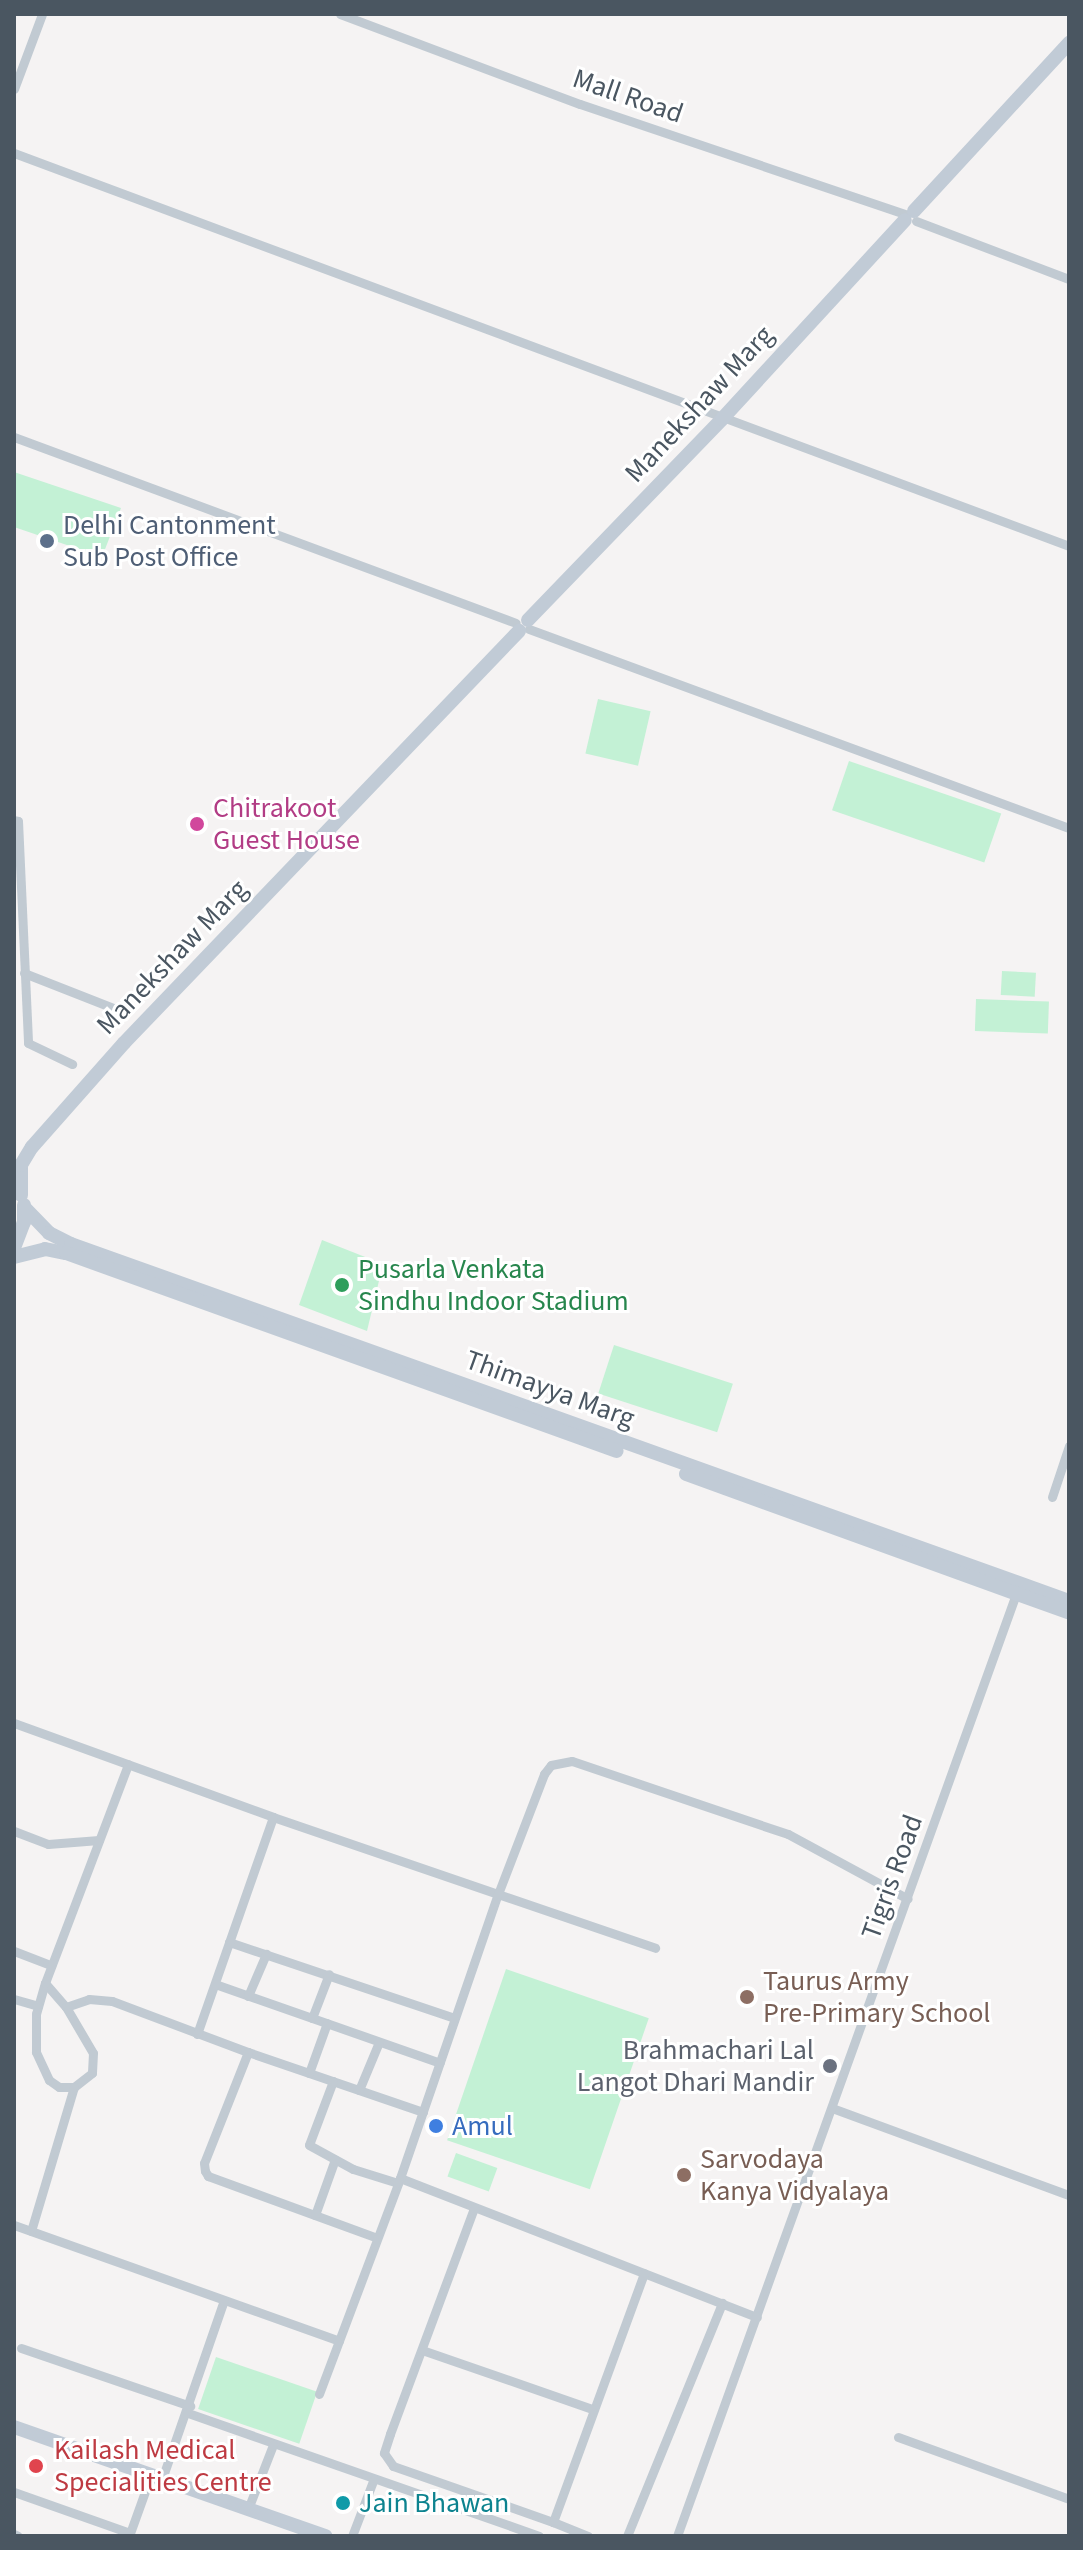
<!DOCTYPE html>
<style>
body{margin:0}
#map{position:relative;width:1083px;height:2550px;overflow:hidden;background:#f5f3f3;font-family:"Source Sans 3",sans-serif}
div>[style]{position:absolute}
.green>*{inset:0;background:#c3f1d5;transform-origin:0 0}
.street>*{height:9px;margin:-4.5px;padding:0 4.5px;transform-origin:4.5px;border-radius:4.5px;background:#c1cad2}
.secondary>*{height:14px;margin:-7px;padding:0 7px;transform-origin:7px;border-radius:7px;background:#c1cbd6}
.dots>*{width:22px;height:22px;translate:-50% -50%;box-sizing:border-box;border:4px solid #fff;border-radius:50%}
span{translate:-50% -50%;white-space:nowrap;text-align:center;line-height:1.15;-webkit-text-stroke:6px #fff;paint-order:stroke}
.street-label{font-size:28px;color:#4a5661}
.service-label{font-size:28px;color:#4e5e75}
.left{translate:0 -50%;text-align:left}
.hotel-label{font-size:28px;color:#b23c85}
.leisure-label{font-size:28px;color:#27864d}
.education-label{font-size:28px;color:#785e54}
.worship-label{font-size:28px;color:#5b616d}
.right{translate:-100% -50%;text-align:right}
.shop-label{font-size:28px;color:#366cbe}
.health-label{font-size:28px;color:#be3a42}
.culture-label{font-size:28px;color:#0d838f}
.frame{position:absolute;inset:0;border:16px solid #4a5661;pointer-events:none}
</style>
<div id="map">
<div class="green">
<div style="clip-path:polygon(14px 472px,121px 508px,102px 557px,14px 527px)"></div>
<div style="left:598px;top:699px;width:54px;height:56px;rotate:13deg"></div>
<div style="left:849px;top:761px;width:161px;height:52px;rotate:19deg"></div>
<div style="left:1002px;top:971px;width:34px;height:24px;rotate:3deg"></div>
<div style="left:976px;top:999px;width:73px;height:32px;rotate:2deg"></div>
<div style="clip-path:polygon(322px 1240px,383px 1264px,367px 1331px,299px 1305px)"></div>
<div style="left:614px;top:1345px;width:125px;height:51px;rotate:18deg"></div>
<div style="left:506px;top:1969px;width:151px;height:181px;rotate:19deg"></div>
<div style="left:456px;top:2153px;width:44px;height:25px;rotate:20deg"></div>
<div style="left:216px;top:2357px;width:107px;height:55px;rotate:19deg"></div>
</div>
<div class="street">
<div style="left:340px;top:14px;width:256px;rotate:20.6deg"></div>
<div style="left:580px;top:104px;width:343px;rotate:18.7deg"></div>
<div style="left:14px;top:89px;width:80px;rotate:-69.5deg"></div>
<div style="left:14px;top:153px;width:1126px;rotate:20.43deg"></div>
<div style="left:916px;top:221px;width:164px;rotate:20.8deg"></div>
<div style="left:14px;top:437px;width:535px;rotate:20.33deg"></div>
<div style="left:529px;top:629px;width:576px;rotate:20.23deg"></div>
<div style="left:14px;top:820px;width:4px;rotate:14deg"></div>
<div style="left:18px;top:821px;width:222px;rotate:87.4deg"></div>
<div style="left:28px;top:1043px;width:49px;rotate:25.5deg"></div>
<div style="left:24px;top:973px;width:104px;rotate:21.4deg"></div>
<div style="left:1052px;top:1497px;width:54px;rotate:-71.6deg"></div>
<div style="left:14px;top:1723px;width:276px;rotate:19.9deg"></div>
<div style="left:273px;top:1817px;width:404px;rotate:18.9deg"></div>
<div style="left:14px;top:1831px;width:36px;rotate:21deg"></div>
<div style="left:48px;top:1844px;width:51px;rotate:-4.5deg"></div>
<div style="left:229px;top:1942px;width:238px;rotate:18.6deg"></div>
<div style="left:14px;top:1951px;width:40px;rotate:21deg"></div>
<div style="left:45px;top:1983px;width:32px;rotate:49deg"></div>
<div style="left:66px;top:2007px;width:53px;rotate:59.6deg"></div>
<div style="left:93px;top:2053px;width:20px;rotate:93deg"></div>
<div style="left:92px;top:2073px;width:23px;rotate:142deg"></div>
<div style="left:74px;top:2087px;width:15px;rotate:180deg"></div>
<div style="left:59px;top:2087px;width:12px;rotate:-145deg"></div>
<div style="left:49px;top:2080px;width:31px;rotate:-115deg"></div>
<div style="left:36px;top:2052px;width:38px;rotate:-90deg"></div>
<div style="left:36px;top:2014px;width:32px;rotate:-74deg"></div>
<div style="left:45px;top:1983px;width:234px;rotate:-69.2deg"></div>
<div style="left:215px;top:1984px;width:238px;rotate:19.3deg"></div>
<div style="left:248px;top:1996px;width:46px;rotate:-66.8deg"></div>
<div style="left:14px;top:1999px;width:25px;rotate:16deg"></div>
<div style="left:66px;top:2007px;width:24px;rotate:-19deg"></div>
<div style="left:89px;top:1999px;width:23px;rotate:5deg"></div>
<div style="left:112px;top:2001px;width:145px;rotate:20.6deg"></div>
<div style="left:248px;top:2052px;width:185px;rotate:18.9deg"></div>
<div style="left:312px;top:2018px;width:47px;rotate:-68.9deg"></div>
<div style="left:197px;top:2034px;width:230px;rotate:-70.7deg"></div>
<div style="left:248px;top:2052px;width:119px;rotate:111.6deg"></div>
<div style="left:204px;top:2163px;width:8px;rotate:83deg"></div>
<div style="left:205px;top:2171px;width:6px;rotate:59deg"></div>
<div style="left:208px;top:2176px;width:180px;rotate:20.1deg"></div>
<div style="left:309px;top:2073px;width:53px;rotate:-70.2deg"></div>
<div style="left:333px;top:2081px;width:68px;rotate:110.6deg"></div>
<div style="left:309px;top:2145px;width:50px;rotate:28.6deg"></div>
<div style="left:353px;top:2169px;width:47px;rotate:17.3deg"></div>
<div style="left:359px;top:2090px;width:52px;rotate:-67.4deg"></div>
<div style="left:832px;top:2108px;width:252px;rotate:20.2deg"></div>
<div style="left:400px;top:2178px;width:383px;rotate:21.3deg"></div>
<div style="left:474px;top:2208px;width:241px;rotate:110.4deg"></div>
<div style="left:390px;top:2434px;width:20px;rotate:108deg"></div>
<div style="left:384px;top:2453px;width:16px;rotate:55deg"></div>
<div style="left:393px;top:2466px;width:170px;rotate:19.3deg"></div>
<div style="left:553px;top:2522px;width:265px;rotate:-69.9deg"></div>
<div style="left:315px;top:2215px;width:59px;rotate:-70.3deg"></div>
<div style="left:14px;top:2225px;width:345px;rotate:19.6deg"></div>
<div style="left:31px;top:2231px;width:150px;rotate:-73.4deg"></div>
<div style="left:21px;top:2348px;width:179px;rotate:18.9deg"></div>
<div style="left:422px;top:2350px;width:180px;rotate:19.1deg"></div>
<div style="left:319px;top:2394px;width:231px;rotate:-69.4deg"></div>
<div style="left:400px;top:2178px;width:300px;rotate:-71deg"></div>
<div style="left:498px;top:1894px;width:129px;rotate:-69deg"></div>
<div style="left:544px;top:1774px;width:11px;rotate:-52deg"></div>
<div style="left:551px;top:1765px;width:21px;rotate:-11deg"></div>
<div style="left:572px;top:1761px;width:228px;rotate:18.7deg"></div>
<div style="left:788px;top:1834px;width:136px;rotate:28.4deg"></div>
<div style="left:188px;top:2413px;width:372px;rotate:19.3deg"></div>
<div style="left:898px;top:2437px;width:182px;rotate:19.9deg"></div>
<div style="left:162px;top:2479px;width:189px;rotate:-70.9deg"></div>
<div style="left:14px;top:2492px;width:123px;rotate:19.5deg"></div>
<div style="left:248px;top:2509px;width:69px;rotate:-68.7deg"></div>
<div style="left:553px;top:2522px;width:38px;rotate:22deg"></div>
<div style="left:14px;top:2534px;width:4px;rotate:27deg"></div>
<div style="left:129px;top:2536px;width:65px;rotate:-70.2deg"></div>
<div style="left:352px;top:2536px;width:59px;rotate:-69.1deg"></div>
<div style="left:627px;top:2536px;width:252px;rotate:-67.8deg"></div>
<div style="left:677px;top:2536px;width:1001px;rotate:-70.21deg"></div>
</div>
<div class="secondary">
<div style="left:914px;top:211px;width:229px;rotate:-47.3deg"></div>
<div style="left:528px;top:620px;width:279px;rotate:-46deg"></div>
<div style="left:722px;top:419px;width:270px;rotate:-47.4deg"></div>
<div style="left:21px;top:1195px;width:30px;rotate:-90deg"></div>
<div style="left:21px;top:1165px;width:21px;rotate:-59deg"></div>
<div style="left:32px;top:1147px;width:139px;rotate:-48.5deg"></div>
<div style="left:124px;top:1043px;width:571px;rotate:-46.21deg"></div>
<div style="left:24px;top:1207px;width:36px;rotate:46deg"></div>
<div style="left:49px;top:1233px;width:25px;rotate:27deg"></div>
<div style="left:71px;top:1244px;width:1060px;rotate:19.68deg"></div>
<div style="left:14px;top:1248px;width:28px;rotate:-69deg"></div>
<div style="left:24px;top:1222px;width:17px;rotate:-90deg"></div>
<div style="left:14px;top:1257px;width:32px;rotate:-14deg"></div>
<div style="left:45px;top:1249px;width:21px;rotate:11deg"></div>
<div style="left:66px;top:1253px;width:585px;rotate:19.77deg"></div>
<div style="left:686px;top:1474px;width:407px;rotate:19.9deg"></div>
<div style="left:14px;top:2427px;width:330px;rotate:19.3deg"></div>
</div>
<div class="dots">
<div style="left:47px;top:541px;background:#5c6f8a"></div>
<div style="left:197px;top:824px;background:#d1479c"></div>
<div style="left:342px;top:1285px;background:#2e9e5b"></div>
<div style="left:747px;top:1997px;background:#8d6e63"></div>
<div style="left:830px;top:2066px;background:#6b7280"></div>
<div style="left:436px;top:2126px;background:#3f7fe0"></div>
<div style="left:684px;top:2175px;background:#8d6e63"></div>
<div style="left:36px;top:2466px;background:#e0444e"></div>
<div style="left:343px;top:2503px;background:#0f9aa8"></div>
</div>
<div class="street-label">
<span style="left:628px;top:96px;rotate:19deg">Mall Road</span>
<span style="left:699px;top:404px;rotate:-47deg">Manekshaw Marg</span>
<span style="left:172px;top:957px;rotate:-46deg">Manekshaw Marg</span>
<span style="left:550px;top:1389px;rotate:20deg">Thimayya Marg</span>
<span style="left:892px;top:1877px;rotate:-70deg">Tigris Road</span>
</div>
<div class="service-label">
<span class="left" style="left:63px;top:541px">Delhi Cantonment<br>Sub Post Office</span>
</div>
<div class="hotel-label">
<span class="left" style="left:213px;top:824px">Chitrakoot<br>Guest House</span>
</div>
<div class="leisure-label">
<span class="left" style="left:358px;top:1285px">Pusarla Venkata<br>Sindhu Indoor Stadium</span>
</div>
<div class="education-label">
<span class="left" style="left:763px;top:1997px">Taurus Army<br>Pre-Primary School</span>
<span class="left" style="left:700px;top:2175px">Sarvodaya<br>Kanya Vidyalaya</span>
</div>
<div class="worship-label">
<span class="right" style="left:814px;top:2066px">Brahmachari Lal<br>Langot Dhari Mandir</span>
</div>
<div class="shop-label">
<span class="left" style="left:452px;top:2126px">Amul</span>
</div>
<div class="health-label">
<span class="left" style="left:54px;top:2466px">Kailash Medical<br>Specialities Centre</span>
</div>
<div class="culture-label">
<span class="left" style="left:359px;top:2503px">Jain Bhawan</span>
</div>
<div class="frame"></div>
</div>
